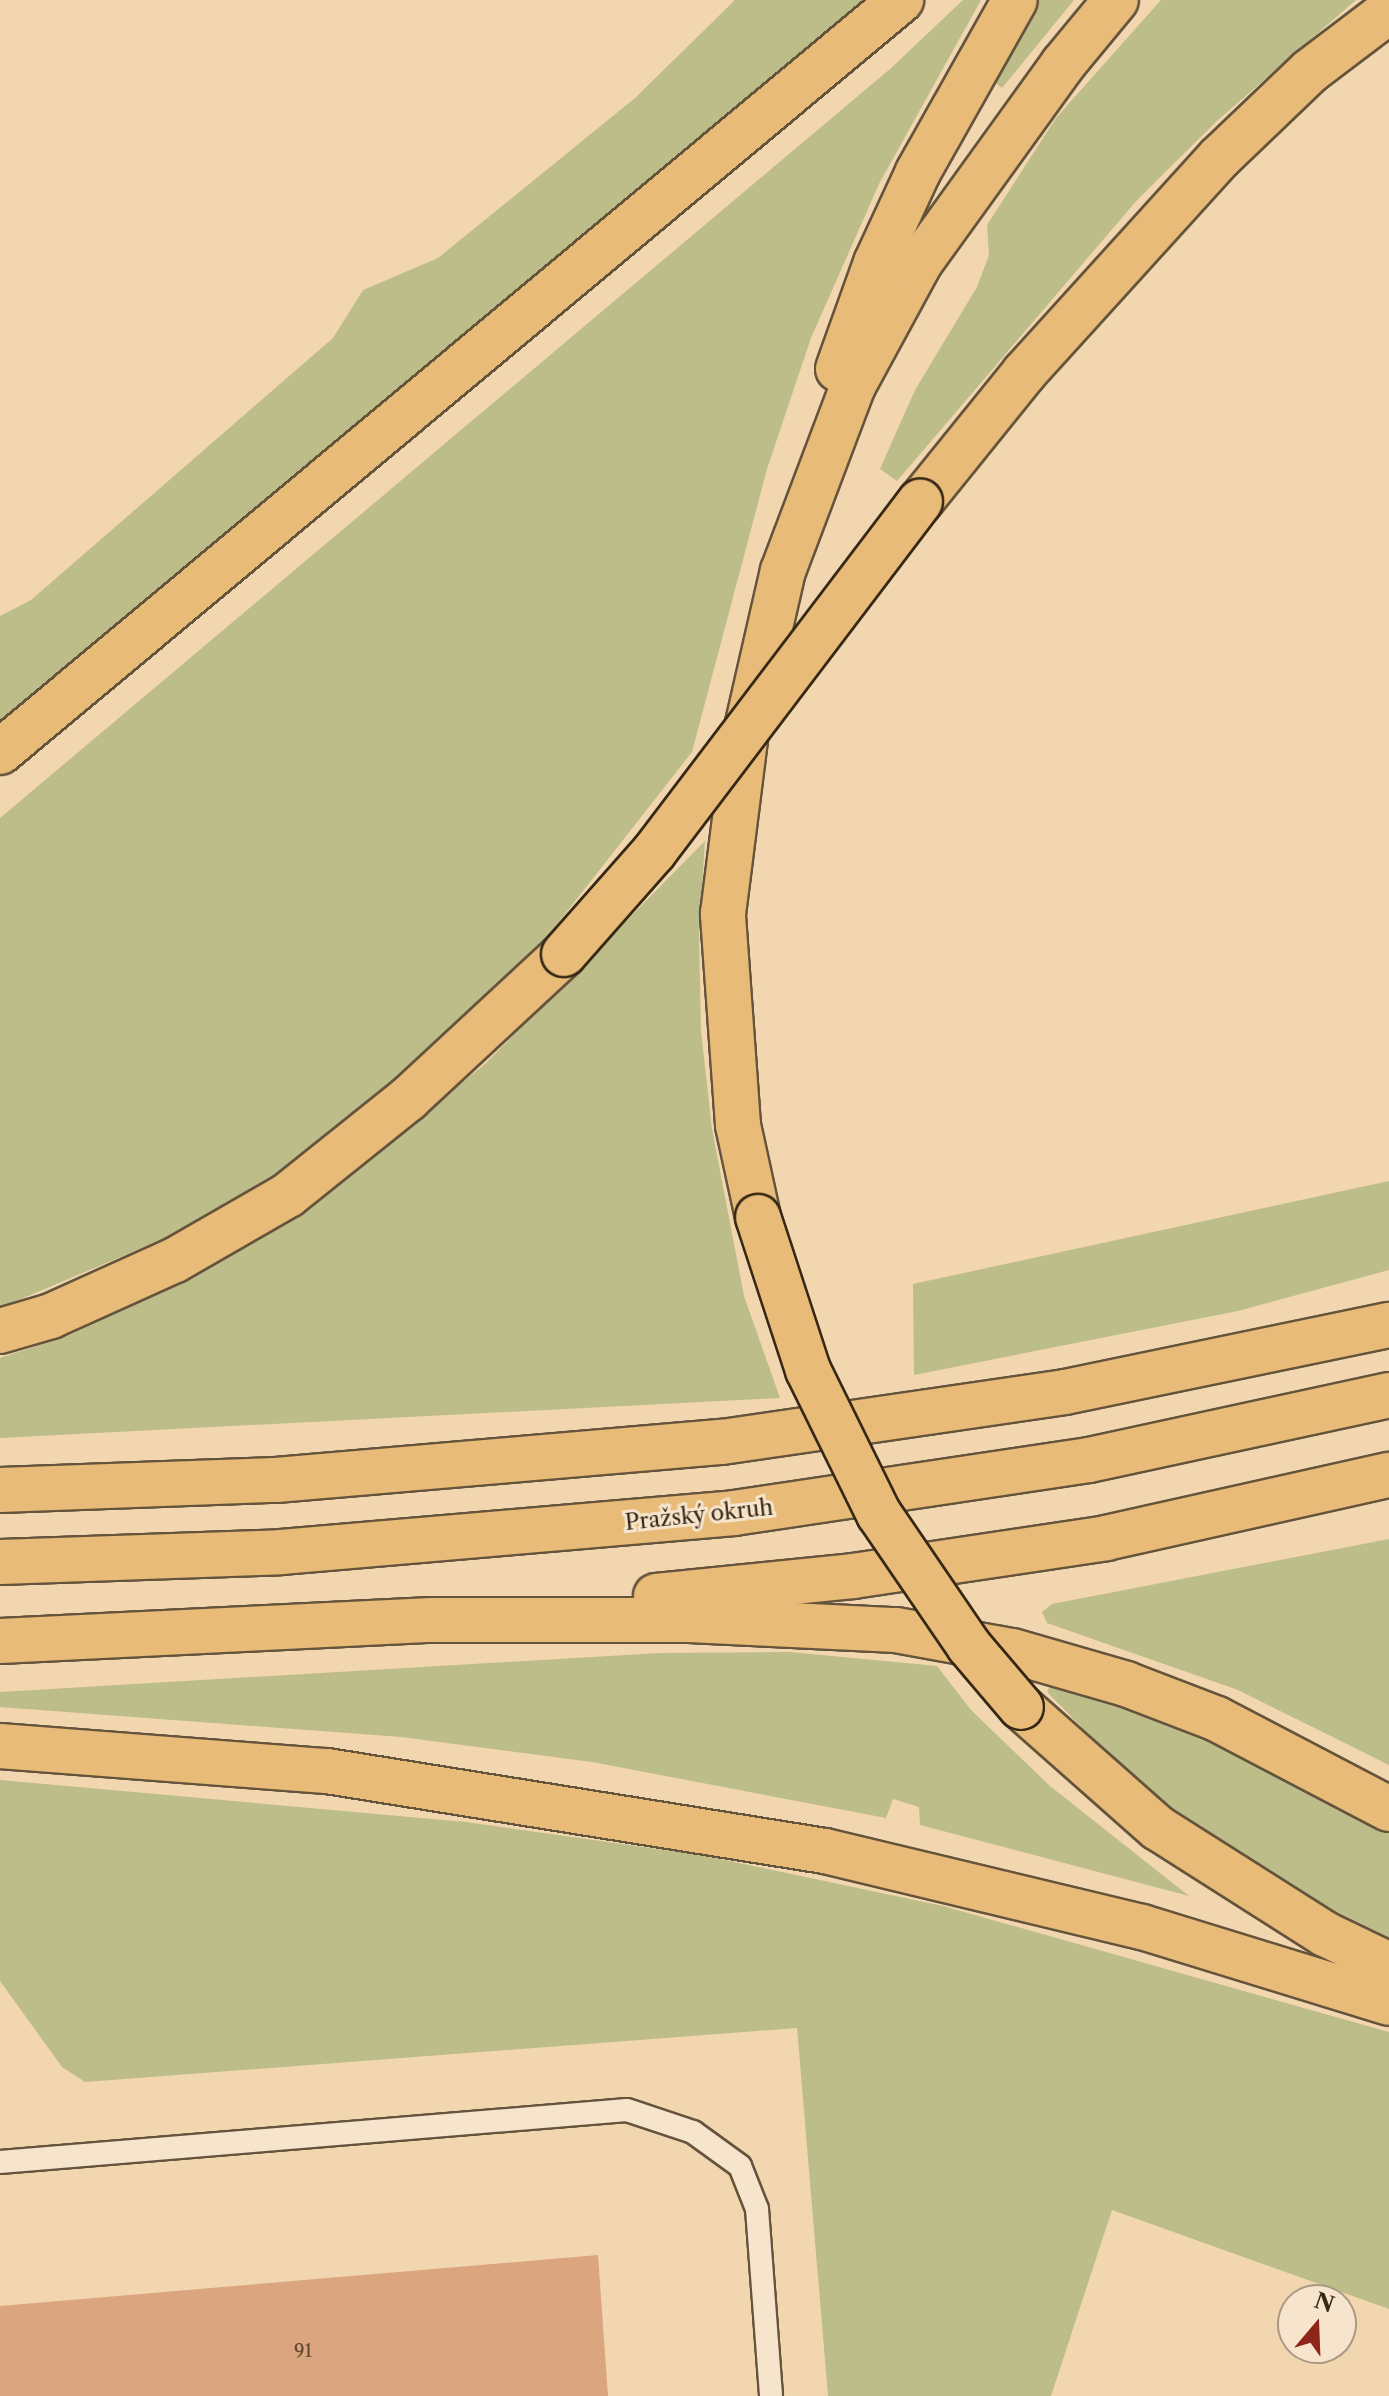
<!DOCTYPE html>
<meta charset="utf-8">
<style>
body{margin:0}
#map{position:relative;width:1389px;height:2396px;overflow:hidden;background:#f2d6b0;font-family:"Libre Caslon Text",serif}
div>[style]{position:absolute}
.green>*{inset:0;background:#bdbd8a}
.building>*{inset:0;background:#dba57f}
.roads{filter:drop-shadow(2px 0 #65543c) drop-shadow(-2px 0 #65543c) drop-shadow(0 2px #65543c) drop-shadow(0 -2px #65543c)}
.service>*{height:22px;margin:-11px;padding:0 11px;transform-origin:11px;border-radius:11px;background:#f7e4cc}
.motorway>*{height:44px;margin:-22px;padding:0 22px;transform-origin:22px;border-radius:22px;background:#e9bb78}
.bridges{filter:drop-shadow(2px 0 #362815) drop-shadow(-2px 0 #362815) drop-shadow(0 2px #362815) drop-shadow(0 -2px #362815)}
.motorway-bridge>*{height:44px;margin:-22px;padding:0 22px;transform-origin:22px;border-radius:22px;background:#e9bb78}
span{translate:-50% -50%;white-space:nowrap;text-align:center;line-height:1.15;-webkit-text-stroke:6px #f7e4cc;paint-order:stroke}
.number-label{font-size:18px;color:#5f4730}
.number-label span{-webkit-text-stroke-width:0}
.street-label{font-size:22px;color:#362815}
.north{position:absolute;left:1277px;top:2284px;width:80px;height:80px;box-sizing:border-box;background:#f7e4cc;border:2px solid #aa9983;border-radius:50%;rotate:19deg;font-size:22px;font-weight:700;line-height:32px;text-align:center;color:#362815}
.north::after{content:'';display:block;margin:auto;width:28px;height:36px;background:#8f2418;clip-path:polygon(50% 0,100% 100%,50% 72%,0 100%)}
</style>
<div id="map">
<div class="green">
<div style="clip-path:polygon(735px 0,871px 0,0 735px,0 616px,31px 600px,333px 338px,363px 290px,438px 258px,635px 98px)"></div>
<div style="clip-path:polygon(963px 0,981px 0,879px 184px,811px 338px,767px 469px,692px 752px,547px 937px,403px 1078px,308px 1154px,196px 1225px,0 1308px,0 818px,890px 69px)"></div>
<div style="clip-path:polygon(1033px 0,1074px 0,1002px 88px,993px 81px)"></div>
<div style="clip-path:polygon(1161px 0,1356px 0,1218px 120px,1138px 199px,897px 481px,880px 469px,915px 390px,977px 287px,989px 255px,987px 225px,1056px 118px)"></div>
<div style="clip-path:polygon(705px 841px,699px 934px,701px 1031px,712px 1129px,744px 1296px,780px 1398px,0 1438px,0 1358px,70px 1335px,175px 1285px,286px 1223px,485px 1064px)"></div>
<div style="clip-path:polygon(1389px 1181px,1389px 1270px,1238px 1311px,914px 1375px,913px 1284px)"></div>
<div style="clip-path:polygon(1389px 1539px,1389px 1765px,1238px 1690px,1047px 1623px,1042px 1612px,1052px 1604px)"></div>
<div style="clip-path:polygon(790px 1652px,937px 1666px,971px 1710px,1050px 1786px,1189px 1896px,920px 1825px,919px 1807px,893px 1799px,886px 1818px,592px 1762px,401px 1737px,0 1707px,0 1692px,660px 1653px)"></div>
<div style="clip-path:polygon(1051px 1684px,1146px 1713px,1251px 1756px,1389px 1824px,1389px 1940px,1308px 1900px,1168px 1815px,1047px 1692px)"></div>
<div style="clip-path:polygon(0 1780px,466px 1822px,701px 1855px,943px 1906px,1389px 2032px,1389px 2309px,1112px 2210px,1051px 2396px,828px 2396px,797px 2028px,85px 2082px,62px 2067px,0 1981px)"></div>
</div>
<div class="building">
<div style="clip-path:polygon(598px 2255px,608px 2396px,0 2396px,0 2306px)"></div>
</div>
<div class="roads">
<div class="service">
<div style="left:0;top:2162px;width:629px;rotate:-4.74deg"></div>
<div style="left:627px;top:2110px;width:70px;rotate:18.4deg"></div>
<div style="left:693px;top:2132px;width:58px;rotate:35.9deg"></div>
<div style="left:740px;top:2166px;width:46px;rotate:68.4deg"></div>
<div style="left:757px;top:2209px;width:188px;rotate:85.7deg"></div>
</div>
<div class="motorway">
<div style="left:838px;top:369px;width:113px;rotate:-70.3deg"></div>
<div style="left:876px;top:263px;width:100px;rotate:-65.2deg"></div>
<div style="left:918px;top:172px;width:197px;rotate:-60.6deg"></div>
<div style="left:920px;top:502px;width:166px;rotate:-51.1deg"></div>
<div style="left:1024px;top:373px;width:290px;rotate:-47.8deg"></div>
<div style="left:1219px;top:158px;width:126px;rotate:-43.7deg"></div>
<div style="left:1310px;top:71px;width:99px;rotate:-37.2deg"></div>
<div style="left:0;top:752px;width:1174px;rotate:-39.85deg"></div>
<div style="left:758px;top:1217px;width:94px;rotate:-102.3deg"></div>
<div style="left:738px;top:1125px;width:212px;rotate:-94.1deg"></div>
<div style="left:723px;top:914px;width:183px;rotate:-82.8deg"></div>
<div style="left:746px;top:732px;width:165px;rotate:-77.1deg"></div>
<div style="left:783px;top:571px;width:198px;rotate:-69.3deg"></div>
<div style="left:853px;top:386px;width:142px;rotate:-61.5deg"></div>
<div style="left:921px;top:261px;width:243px;rotate:-54.2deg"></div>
<div style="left:1063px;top:64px;width:83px;rotate:-50.4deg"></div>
<div style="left:0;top:1331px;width:53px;rotate:-16.4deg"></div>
<div style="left:51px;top:1316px;width:136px;rotate:-24.3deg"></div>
<div style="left:175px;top:1260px;width:130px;rotate:-29.9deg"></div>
<div style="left:288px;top:1195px;width:154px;rotate:-38.7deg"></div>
<div style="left:408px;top:1099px;width:213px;rotate:-42.9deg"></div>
<div style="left:0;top:1490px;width:276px;rotate:-2.1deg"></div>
<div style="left:276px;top:1480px;width:448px;rotate:-4.9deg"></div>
<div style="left:722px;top:1442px;width:347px;rotate:-8.3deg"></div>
<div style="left:1065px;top:1392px;width:331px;rotate:-11.7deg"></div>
<div style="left:0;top:1562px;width:281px;rotate:-2deg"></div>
<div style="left:281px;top:1552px;width:455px;rotate:-4.9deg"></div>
<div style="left:734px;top:1513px;width:359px;rotate:-8.5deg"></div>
<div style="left:1089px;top:1460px;width:307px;rotate:-12.2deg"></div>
<div style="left:656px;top:1596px;width:198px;rotate:-5.8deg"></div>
<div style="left:853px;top:1576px;width:256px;rotate:-8.5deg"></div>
<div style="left:1106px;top:1538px;width:290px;rotate:-12.6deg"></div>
<div style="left:0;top:1641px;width:432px;rotate:-2.8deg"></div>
<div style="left:431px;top:1620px;width:258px"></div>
<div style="left:689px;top:1620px;width:207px;rotate:2.8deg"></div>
<div style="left:896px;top:1630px;width:118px;rotate:10.3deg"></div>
<div style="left:1012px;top:1651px;width:119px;rotate:16.1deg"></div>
<div style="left:1126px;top:1684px;width:97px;rotate:21deg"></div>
<div style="left:1217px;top:1719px;width:194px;rotate:27.6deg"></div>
<div style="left:1021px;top:1707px;width:183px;rotate:41.5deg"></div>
<div style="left:1158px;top:1828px;width:198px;rotate:32.4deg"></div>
<div style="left:1325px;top:1934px;width:71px;rotate:25.8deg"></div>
<div style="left:0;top:1746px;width:328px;rotate:4.4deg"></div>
<div style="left:327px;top:1771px;width:504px;rotate:9.13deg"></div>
<div style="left:825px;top:1851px;width:326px;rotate:13.5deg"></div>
<div style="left:1142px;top:1927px;width:258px;rotate:17.1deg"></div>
</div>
</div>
<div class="bridges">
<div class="motorway-bridge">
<div style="left:564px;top:954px;width:136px;rotate:-48.6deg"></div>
<div style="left:654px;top:852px;width:440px;rotate:-52.8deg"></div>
<div style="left:758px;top:1217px;width:161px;rotate:71.9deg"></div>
<div style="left:808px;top:1370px;width:161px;rotate:63.8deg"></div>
<div style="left:879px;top:1514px;width:160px;rotate:55.7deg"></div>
<div style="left:969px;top:1646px;width:80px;rotate:49.6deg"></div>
</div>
</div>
<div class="number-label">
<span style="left:303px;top:2351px">91</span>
</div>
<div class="street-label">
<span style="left:699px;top:1515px;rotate:-6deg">Pražský okruh</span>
</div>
<div class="north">N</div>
</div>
